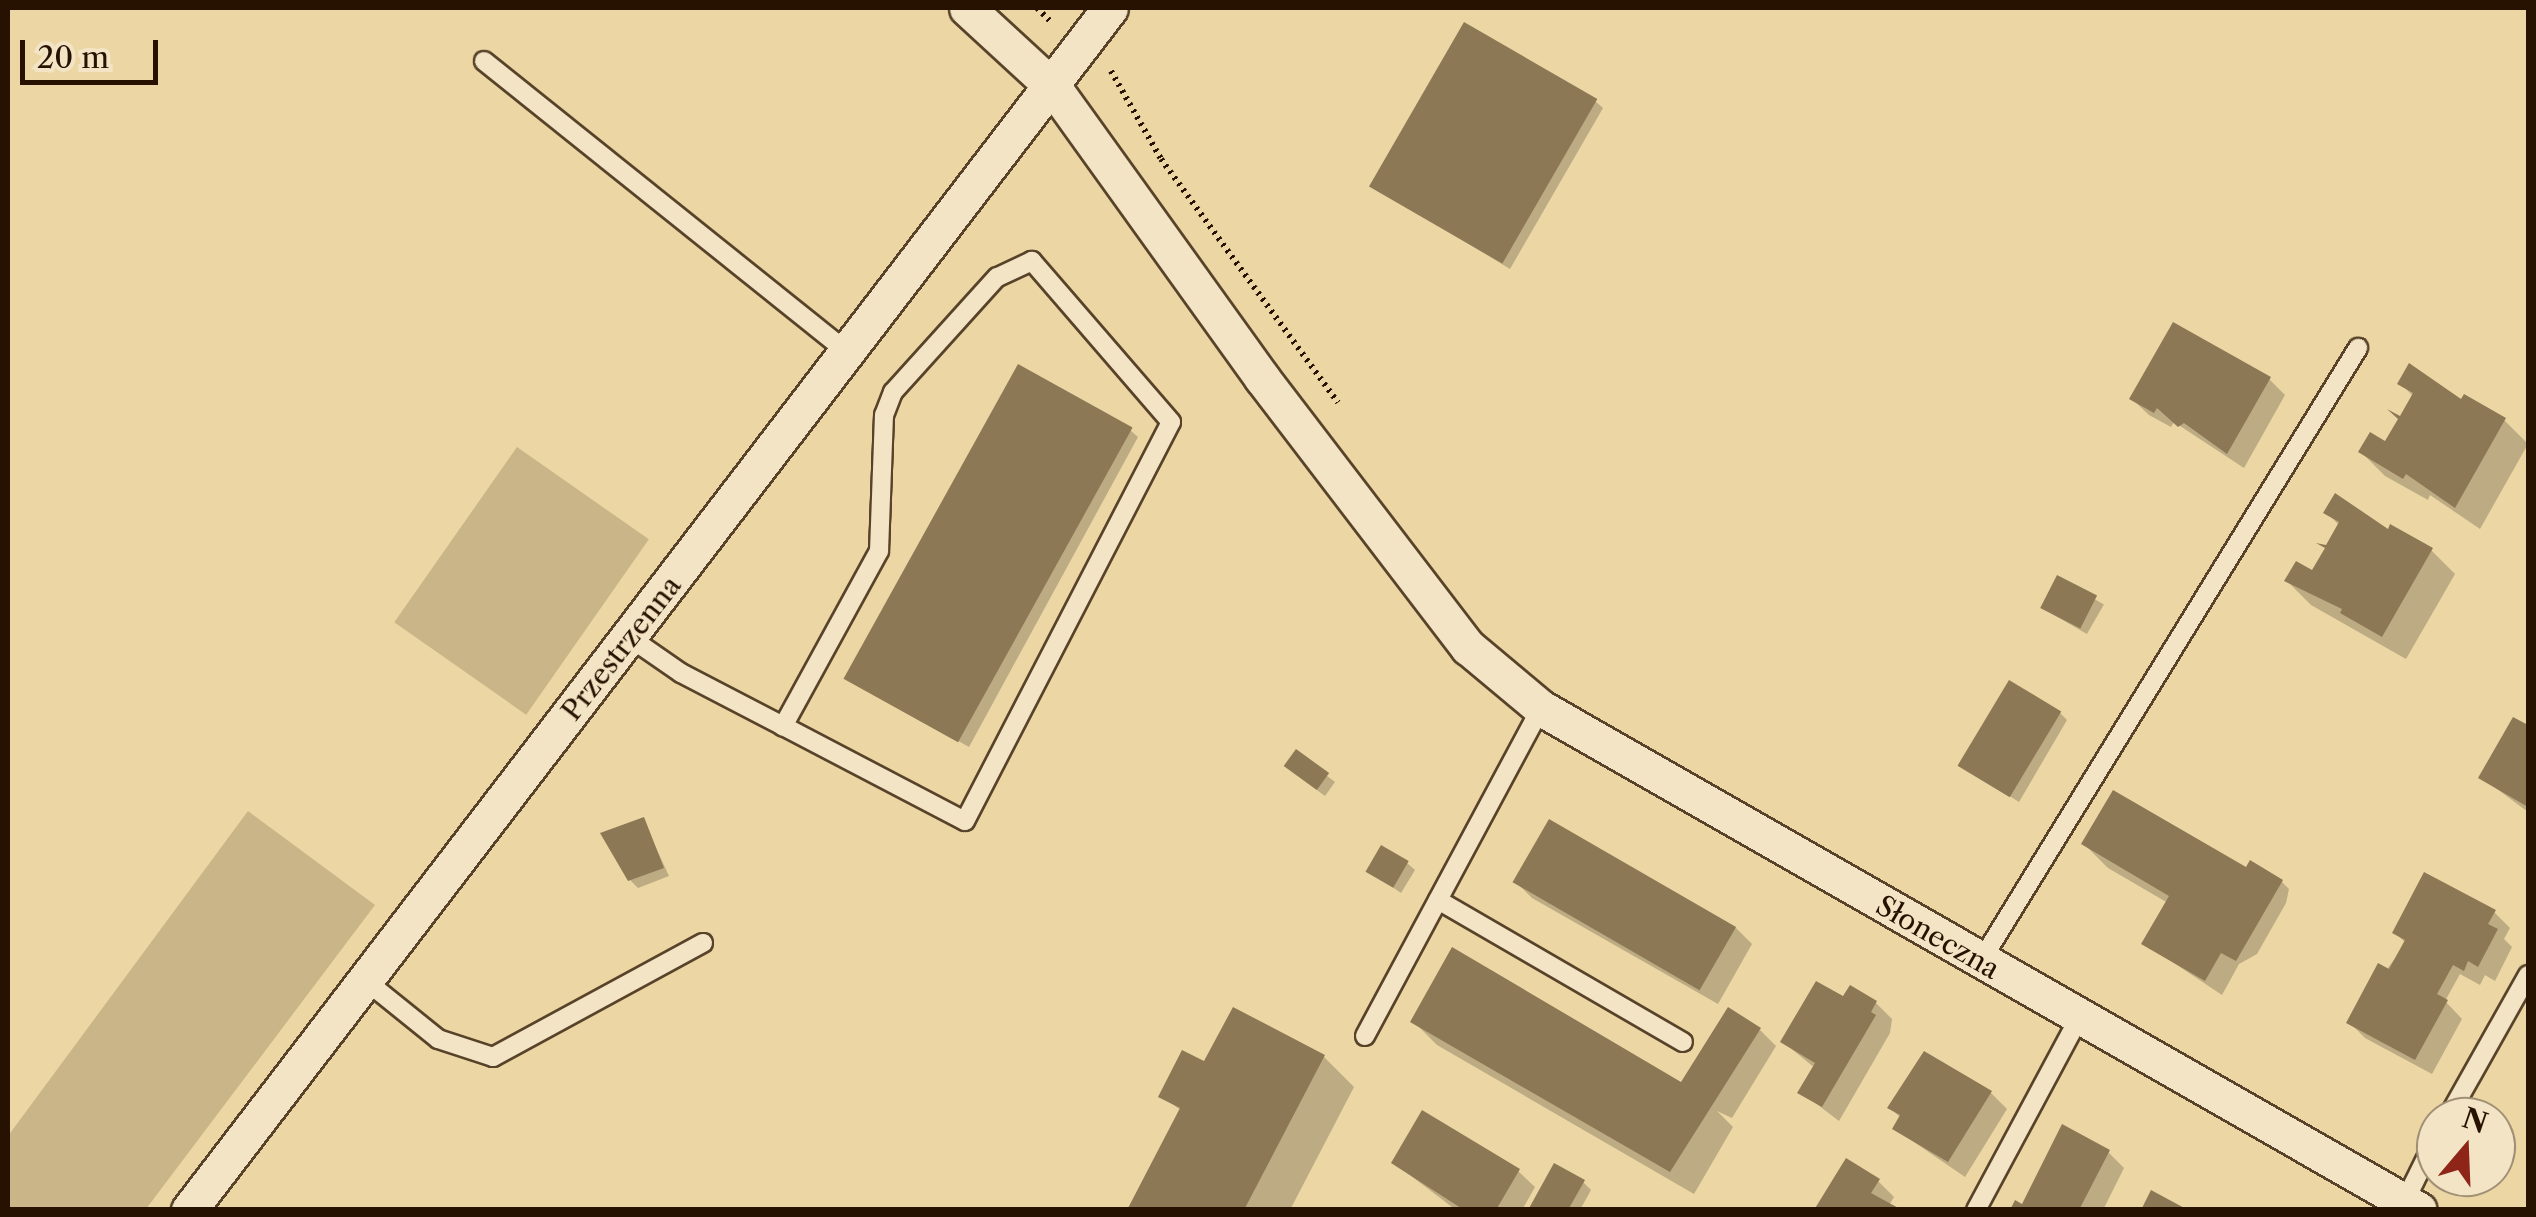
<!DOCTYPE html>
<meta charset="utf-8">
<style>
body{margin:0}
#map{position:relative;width:2536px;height:1217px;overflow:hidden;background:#ebd6a4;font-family:"Libre Caslon Text",serif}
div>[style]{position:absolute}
.green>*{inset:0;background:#cab588;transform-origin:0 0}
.shadow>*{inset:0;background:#0003;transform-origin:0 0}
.building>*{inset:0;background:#8d7856;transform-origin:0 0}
.path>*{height:6px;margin-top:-3px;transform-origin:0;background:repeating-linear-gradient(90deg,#271201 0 2.5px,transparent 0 7.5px)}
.roads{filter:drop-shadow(2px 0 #58432a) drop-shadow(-2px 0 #58432a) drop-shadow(0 2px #58432a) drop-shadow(0 -2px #58432a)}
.service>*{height:18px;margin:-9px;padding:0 9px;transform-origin:9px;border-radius:9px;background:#f2e4c4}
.minor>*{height:35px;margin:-17.5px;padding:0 17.5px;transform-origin:17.5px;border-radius:17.5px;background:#f2e4c4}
span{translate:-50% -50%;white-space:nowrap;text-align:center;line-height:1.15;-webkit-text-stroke:8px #f2e4c4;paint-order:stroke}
.street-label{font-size:28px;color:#271201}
.frame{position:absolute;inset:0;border:10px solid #271201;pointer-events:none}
.north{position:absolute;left:2416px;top:1097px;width:100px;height:100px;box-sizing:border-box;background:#f2e4c4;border:2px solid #a19076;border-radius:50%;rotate:19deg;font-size:28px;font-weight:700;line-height:40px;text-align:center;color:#271201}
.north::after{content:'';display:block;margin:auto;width:35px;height:45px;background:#8f2418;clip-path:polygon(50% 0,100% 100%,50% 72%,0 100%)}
.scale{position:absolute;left:20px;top:40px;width:138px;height:45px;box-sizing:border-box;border:5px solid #271201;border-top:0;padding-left:12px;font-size:30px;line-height:35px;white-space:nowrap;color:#271201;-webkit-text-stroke:8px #f2e4c4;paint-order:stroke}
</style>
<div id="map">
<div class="green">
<div style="left:517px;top:447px;width:161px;height:214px;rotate:35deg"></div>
<div style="clip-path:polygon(248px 811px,375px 905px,146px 1209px,8px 1209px,8px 1136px)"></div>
</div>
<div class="shadow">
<div style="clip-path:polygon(1595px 101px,1603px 108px,1510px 269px,1373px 186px)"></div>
<div style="clip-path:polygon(2269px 379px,2285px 395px,2244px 468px,2174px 422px,2171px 427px,2149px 415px,2132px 399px)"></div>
<div style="clip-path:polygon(2400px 383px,2504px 420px,2528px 444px,2480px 529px,2430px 495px,2428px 500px,2385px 476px,2361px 452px,2386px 444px,2414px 397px)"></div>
<div style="clip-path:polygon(1130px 430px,1138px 437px,969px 747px,849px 679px)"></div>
<div style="clip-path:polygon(2326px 512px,2431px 550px,2455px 574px,2406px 659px,2311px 605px,2287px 581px,2313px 574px,2340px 526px)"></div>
<div style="left:2058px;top:578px;width:53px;height:34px;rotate:30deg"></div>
<div style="clip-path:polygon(2060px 713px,2067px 720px,2019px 802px,1962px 766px)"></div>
<div style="clip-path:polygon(2514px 721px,2528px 729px,2528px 812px,2481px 777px)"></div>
<div style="clip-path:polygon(1296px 752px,1335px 782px,1325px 796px,1294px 773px)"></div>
<div style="clip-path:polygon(643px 820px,669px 876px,638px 888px,630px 880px)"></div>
<div style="clip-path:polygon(1550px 822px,1736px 928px,1752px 944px,1718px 1004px,1532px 898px,1516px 882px)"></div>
<div style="clip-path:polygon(2084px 844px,2247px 871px,2282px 882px,2289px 889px,2286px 903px,2257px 954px,2239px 964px,2222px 995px,2144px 943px,2168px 903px,2108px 868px)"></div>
<div style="clip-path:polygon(1407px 863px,1415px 870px,1401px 893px,1369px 871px)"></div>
<div style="clip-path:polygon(2494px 912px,2510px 928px,2504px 939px,2512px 947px,2495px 981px,2485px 975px,2480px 985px,2460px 974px,2445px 1001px,2462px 1019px,2432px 1074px,2365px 1038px,2349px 1022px,2406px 943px,2395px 933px)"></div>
<div style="clip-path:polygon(1844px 1000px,1876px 1003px,1892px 1019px,1890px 1033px,1839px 1121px,1801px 1092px,1815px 1068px,1783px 1042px)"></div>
<div style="clip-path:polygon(1414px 1022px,1693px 1094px,1760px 1030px,1776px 1046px,1732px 1118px,1717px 1111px,1733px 1127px,1694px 1194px,1437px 1045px)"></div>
<div style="clip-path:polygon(1324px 1057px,1354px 1087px,1290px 1210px,1130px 1210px,1182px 1111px,1161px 1096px,1203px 1063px)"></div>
<div style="clip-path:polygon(1991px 1093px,2007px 1109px,1965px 1177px,1895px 1129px,1901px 1118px,1890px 1108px)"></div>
<div style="clip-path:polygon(2108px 1152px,2124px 1168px,2103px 1210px,2013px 1210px)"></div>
<div style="clip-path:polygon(1394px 1163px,1518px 1171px,1535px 1187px,1522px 1210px,1456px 1210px)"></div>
<div style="clip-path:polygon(1878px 1181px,1894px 1197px,1888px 1207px,1817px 1210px)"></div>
<div style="clip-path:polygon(1583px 1182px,1591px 1190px,1580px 1210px,1531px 1210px)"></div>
</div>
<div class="building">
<div style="left:1464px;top:22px;width:154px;height:190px;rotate:30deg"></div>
<div style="clip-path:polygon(2173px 322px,2271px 377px,2227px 454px,2184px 423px,2178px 427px,2157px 408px,2154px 413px,2129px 399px)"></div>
<div style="clip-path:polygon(2409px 363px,2461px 399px,2464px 394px,2506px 418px,2455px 508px,2406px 474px,2403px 479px,2358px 452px,2370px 432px,2385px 441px,2398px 419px,2387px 409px,2400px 416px,2413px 393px,2397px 384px)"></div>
<div style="left:1018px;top:364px;width:131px;height:360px;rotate:29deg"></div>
<div style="clip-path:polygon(2335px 493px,2388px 529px,2390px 524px,2433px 548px,2382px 637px,2340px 613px,2342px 609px,2284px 581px,2296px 561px,2312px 570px,2325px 548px,2316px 543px,2326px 545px,2339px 522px,2323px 513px)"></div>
<div style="left:2057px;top:575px;width:45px;height:37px;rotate:27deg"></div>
<div style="left:2009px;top:680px;width:61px;height:100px;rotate:31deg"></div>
<div style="clip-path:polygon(2513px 717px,2528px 725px,2528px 807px,2478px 778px)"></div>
<div style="left:1296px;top:749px;width:41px;height:21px;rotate:36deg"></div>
<div style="clip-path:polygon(2113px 790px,2246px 867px,2250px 860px,2283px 880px,2236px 961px,2221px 953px,2205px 981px,2141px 944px,2169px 896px,2081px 844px)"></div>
<div style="clip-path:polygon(644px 817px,664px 868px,628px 881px,600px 833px)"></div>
<div style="left:1549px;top:819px;width:216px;height:73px;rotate:30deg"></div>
<div style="left:1381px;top:845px;width:32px;height:31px;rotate:30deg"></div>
<div style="clip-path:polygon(2424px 872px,2496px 910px,2488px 924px,2498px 929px,2478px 967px,2468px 961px,2464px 971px,2453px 965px,2437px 994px,2448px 1000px,2415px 1060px,2346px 1023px,2378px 963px,2389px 969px,2405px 940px,2392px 933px)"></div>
<div style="clip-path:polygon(1452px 947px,1681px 1082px,1728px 1007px,1761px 1028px,1670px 1172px,1410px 1022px)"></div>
<div style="clip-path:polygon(1816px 981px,1843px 996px,1850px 985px,1877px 1001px,1871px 1012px,1876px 1015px,1822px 1107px,1797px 1093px,1815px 1063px,1780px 1042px)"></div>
<div style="clip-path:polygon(1233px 1007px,1325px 1055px,1244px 1210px,1127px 1210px,1180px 1108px,1158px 1097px,1182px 1050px,1204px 1061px)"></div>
<div style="clip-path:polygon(1924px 1051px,1992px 1091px,1948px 1162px,1892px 1129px,1900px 1115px,1887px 1108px)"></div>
<div style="clip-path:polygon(1422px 1110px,1520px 1169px,1496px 1210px,1464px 1210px,1391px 1163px)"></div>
<div style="clip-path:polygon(2062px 1124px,2110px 1150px,2079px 1210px,2010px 1210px,2015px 1200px,2022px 1204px)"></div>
<div style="clip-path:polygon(1846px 1158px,1880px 1179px,1871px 1193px,1902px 1210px,1814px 1210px)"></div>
<div style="clip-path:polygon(1554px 1163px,1585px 1180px,1568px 1210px,1528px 1210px)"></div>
<div style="clip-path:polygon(2151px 1190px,2188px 1210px,2141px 1210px)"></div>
</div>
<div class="path">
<div style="left:1037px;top:8px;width:20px;rotate:45deg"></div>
<div style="left:1111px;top:71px;width:101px;rotate:60.4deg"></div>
<div style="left:1161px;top:159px;width:301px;rotate:54deg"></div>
</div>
<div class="roads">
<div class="service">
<div style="left:484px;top:61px;width:467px;rotate:38.7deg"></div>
<div style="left:629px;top:637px;width:63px;rotate:34.7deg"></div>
<div style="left:681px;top:673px;width:115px;rotate:27.5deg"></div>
<div style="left:783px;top:726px;width:205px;rotate:27.6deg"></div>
<div style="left:965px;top:821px;width:449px;rotate:-62.7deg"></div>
<div style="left:1171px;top:422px;width:213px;rotate:-130.8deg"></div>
<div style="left:1032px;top:261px;width:38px;rotate:155deg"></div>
<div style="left:997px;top:277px;width:155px;rotate:132.1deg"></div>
<div style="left:893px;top:392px;width:25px;rotate:111deg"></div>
<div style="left:884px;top:415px;width:136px;rotate:92.1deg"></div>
<div style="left:879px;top:551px;width:200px;rotate:118.7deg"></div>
<div style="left:1438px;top:900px;width:283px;rotate:30.1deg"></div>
<div style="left:1981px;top:961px;width:720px;rotate:-58.41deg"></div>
<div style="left:365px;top:980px;width:94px;rotate:38.9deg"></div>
<div style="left:438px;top:1039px;width:58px;rotate:18.1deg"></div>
<div style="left:493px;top:1057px;width:239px;rotate:-28.5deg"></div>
<div style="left:1365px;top:1036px;width:372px;rotate:-61.8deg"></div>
<div style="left:2448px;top:1117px;width:163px;rotate:-60.6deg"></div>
<div style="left:2405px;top:1201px;width:70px;rotate:-63.8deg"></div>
<div style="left:1976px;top:1210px;width:220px;rotate:-61.8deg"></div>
</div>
<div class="minor">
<div style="left:967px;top:8px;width:117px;rotate:42.6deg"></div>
<div style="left:1053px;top:87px;width:358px;rotate:54.3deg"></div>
<div style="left:1262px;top:378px;width:339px;rotate:52.6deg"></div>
<div style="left:1468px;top:647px;width:95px;rotate:39.9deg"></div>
<div style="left:1541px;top:708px;width:1011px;rotate:29.76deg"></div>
<div style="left:189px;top:1210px;width:1514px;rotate:-52.54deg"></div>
</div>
</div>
<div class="street-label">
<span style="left:621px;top:648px;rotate:-52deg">Przestrzenna</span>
<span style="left:1938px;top:937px;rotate:30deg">Słoneczna</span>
</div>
<div class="frame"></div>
<div class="north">N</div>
<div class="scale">20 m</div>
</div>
